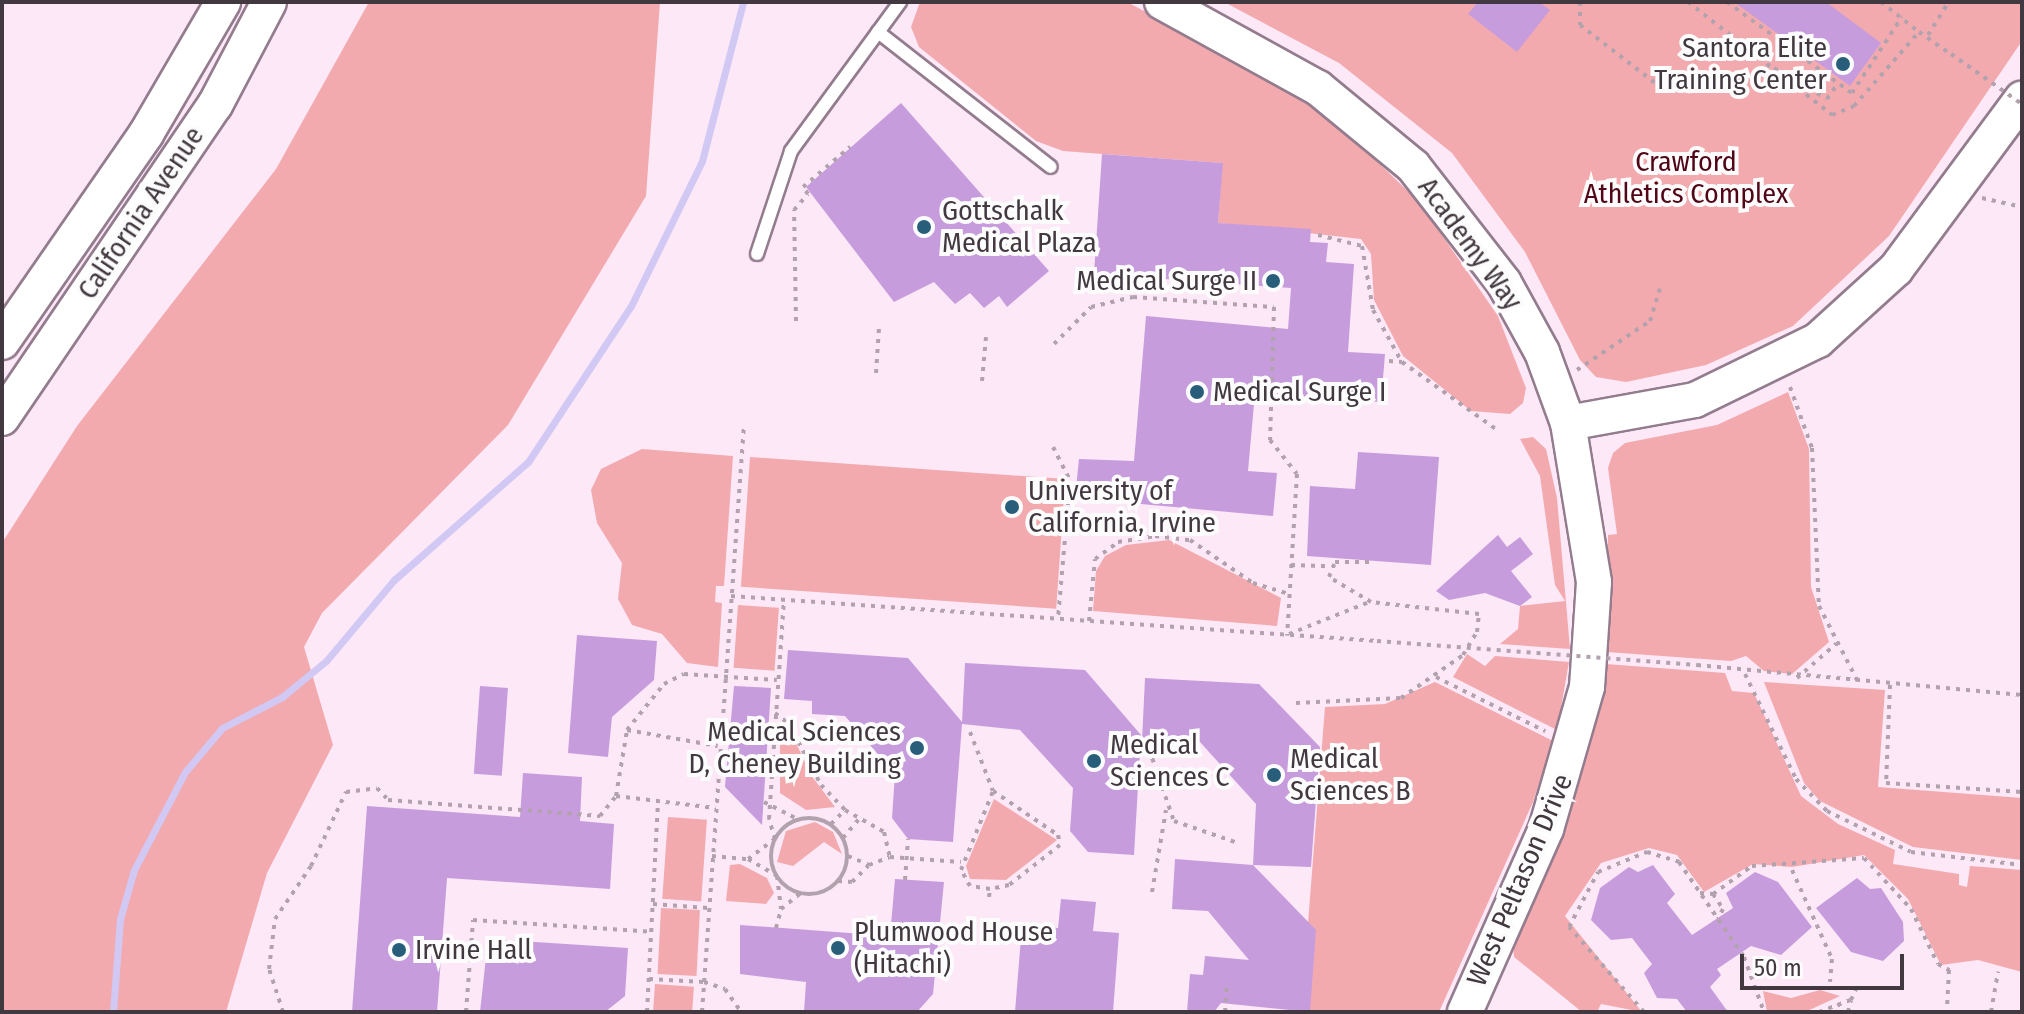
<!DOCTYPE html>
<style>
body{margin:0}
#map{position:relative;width:2024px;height:1014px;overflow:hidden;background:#fce8f7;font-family:"Fira Sans Condensed",sans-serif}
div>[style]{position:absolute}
.green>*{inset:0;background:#f3aaaf;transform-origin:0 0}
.stream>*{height:7px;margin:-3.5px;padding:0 3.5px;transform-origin:3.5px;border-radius:3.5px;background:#d1c8f4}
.building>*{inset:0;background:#c79cdc;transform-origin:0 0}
.path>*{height:4px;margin-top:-2px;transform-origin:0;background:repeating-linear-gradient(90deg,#b2a2ae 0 4px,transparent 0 10px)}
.path>.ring{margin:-2px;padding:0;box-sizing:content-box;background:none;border:4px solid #b2a2ae;border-radius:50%}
.roads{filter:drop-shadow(2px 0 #937c8d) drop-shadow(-2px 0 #937c8d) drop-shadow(0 2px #937c8d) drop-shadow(0 -2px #937c8d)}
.lane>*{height:12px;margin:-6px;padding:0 6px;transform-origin:6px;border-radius:6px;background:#fff}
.secondary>*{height:34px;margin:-17px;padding:0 17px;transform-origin:17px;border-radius:17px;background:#fff}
.path-bridge>*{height:4px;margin-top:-2px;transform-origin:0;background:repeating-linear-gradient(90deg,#b2a2ae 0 4px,transparent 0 10px)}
.dots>*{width:22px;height:22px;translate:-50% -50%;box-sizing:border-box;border:4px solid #fcfcfc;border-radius:50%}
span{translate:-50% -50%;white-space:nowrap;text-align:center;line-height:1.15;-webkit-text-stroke:8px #fcfcfc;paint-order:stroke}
.poi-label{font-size:28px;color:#42383f}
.right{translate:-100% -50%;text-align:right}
.left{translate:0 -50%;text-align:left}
.park-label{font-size:28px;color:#510517}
.street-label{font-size:28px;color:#42383f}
.frame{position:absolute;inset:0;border:4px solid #42383f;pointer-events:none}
.scale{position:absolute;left:1740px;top:954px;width:164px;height:36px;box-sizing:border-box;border:4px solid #42383f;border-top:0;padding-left:10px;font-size:24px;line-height:28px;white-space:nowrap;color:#42383f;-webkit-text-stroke:6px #fcfcfc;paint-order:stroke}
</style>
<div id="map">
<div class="green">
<div style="clip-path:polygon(369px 2px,660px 2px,646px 196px,508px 425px,322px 613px,304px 647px,333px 745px,267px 873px,226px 1012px,2px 1012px,2px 543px,77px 426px,276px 169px)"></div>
<div style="clip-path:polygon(920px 2px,1127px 2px,1271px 78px,1351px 136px,1419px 202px,1498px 316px,1526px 388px,1523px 403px,1510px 414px,1471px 411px,1403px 356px,1374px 300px,1371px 254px,1361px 239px,1218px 223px,1222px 163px,1063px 151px,1036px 141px,919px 47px,911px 27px)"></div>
<div style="clip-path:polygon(1224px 2px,2022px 2px,2022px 41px,1889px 236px,1793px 326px,1706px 365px,1626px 382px,1596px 377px,1580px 360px,1525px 252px,1452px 153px,1339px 63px)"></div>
<div style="clip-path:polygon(1788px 392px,1809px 449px,1811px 587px,1829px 642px,1792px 674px,1764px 671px,1746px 656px,1731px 661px,1607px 652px,1608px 535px,1617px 534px,1608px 468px,1613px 453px,1625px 443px,1717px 425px)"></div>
<div style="clip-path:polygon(1533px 437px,1546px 449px,1557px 498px,1570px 649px,1500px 644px,1518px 629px,1520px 606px,1565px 601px,1555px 585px,1540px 476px,1520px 439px)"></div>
<div style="clip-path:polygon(642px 449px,733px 456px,724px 586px,716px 586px,715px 602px,722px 603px,718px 667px,687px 663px,662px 634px,632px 625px,618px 599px,622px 563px,597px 523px,591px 490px,601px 469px)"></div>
<div style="left:750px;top:457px;width:316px;height:130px;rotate:4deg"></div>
<div style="clip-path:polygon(1169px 540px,1281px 598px,1277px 626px,1093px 611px,1096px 571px,1105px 556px,1126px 545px)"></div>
<div style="left:738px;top:605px;width:41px;height:63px;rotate:4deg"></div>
<div style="clip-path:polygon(1467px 654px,1485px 666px,1495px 656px,1569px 662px,1557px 730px,1453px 677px)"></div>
<div style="clip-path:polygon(1606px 664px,1725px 673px,1732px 691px,1754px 693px,1801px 796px,1838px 824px,1895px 850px,1893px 864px,1959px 874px,1959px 885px,1967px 887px,1970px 866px,2022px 870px,2022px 972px,1978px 960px,1941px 965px,1908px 899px,1864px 855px,1792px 867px,1753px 864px,1704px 892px,1677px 855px,1649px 848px,1601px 863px,1565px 916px,1642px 1012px,1601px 1004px,1597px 1012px,1582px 1012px,1514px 957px,1512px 935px,1573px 804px)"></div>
<div style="clip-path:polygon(1435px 682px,1553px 741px,1533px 802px,1439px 1012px,1301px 1012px,1325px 707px,1385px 704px)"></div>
<div style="clip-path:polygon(1764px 682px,1885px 690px,1878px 787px,2022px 798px,2022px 860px,1913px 847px,1820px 801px,1804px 783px)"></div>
<div style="clip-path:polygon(790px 730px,811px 775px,835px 807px,806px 810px,780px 793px,780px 733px)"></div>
<div style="clip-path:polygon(994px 799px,1057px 840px,1006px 880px,970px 879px,966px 866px)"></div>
<div style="left:668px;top:817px;width:39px;height:82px;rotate:4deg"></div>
<div style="clip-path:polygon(815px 822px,833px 832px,842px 854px,824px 842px,793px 866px,777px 862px,786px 831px)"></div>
<div style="clip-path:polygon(740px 864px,767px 878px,774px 893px,766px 904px,726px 901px,730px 865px)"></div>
<div style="left:661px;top:908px;width:39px;height:66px;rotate:3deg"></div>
<div style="left:655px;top:984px;width:39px;height:28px;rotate:4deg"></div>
<div style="clip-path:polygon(1820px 990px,1840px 996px,1805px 1012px,1767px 1012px,1763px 991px,1791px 998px)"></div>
</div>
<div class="stream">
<div style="left:113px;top:1012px;width:93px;rotate:-85.7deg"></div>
<div style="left:120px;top:919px;width:51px;rotate:-74.1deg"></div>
<div style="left:134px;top:870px;width:110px;rotate:-62.5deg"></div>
<div style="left:185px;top:772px;width:57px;rotate:-49.9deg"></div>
<div style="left:222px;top:728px;width:68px;rotate:-27.3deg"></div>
<div style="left:282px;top:697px;width:57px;rotate:-39.3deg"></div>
<div style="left:326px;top:661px;width:106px;rotate:-50deg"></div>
<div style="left:394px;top:580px;width:179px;rotate:-41.4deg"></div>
<div style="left:528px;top:462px;width:187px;rotate:-56.6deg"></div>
<div style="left:631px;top:306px;width:161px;rotate:-63.9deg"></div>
<div style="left:702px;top:161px;width:164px;rotate:-75.5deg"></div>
</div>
<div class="building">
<div style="clip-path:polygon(1478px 2px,1539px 2px,1550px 10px,1517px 52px,1468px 14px)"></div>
<div style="clip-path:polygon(1734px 2px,1826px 2px,1881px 43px,1850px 86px)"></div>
<div style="clip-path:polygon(901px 103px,1049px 271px,1007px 307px,999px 296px,984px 308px,970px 293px,955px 304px,934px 282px,894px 302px,806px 187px)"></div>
<div style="clip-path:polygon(1102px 154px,1223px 163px,1218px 223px,1311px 229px,1310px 242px,1328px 243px,1326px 262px,1354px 264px,1348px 352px,1385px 354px,1381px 402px,1255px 393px,1248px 471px,1277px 473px,1273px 516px,1075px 498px,1079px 459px,1134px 461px,1146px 316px,1288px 329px,1291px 288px,1094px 274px)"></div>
<div style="clip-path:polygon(1358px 452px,1439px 457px,1431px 565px,1307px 556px,1310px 486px,1355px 489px)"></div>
<div style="clip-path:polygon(1498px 535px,1507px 547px,1520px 537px,1533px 554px,1511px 571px,1532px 597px,1520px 606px,1485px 593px,1449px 600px,1436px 591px)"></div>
<div style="clip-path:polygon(577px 635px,657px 641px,654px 680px,612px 717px,608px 757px,568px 753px)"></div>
<div style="clip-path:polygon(788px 650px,908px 658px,962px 722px,965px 663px,1085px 670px,1141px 735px,1134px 855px,1088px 852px,1070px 831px,1073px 788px,1020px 730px,962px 724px,953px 842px,908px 839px,892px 818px,895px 774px,845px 716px,812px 714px,812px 701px,784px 699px)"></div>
<div style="clip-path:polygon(1145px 678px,1259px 684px,1320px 747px,1311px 867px,1253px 865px,1316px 930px,1310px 1012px,1221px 1003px,1214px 1012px,1187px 1012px,1190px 974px,1203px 975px,1205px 956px,1249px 960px,1208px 911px,1172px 909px,1175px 859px,1253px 865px,1256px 804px,1200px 742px,1142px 741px)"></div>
<div style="left:480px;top:686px;width:28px;height:88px;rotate:4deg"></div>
<div style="clip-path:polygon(734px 686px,771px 688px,762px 825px,725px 787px)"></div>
<div style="clip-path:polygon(523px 773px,582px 777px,580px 821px,614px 824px,610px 889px,447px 878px,437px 1012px,352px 1012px,367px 806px,520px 817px)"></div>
<div style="clip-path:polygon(1653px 865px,1675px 894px,1667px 903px,1692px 935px,1733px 908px,1726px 893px,1755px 872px,1778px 882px,1812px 927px,1781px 955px,1751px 946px,1717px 969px,1721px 975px,1710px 987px,1728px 1012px,1687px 1012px,1677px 999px,1657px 998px,1644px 973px,1652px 964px,1632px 938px,1611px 940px,1591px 920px,1600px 888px,1629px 867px,1638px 872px)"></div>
<div style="clip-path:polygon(1857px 878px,1870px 889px,1881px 888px,1903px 922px,1904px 941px,1883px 961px,1851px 952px,1816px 908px)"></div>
<div style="clip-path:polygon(895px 879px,944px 882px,933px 994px,917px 1012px,804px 1012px,806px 982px,740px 974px,740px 925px,890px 936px)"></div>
<div style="clip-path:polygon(1061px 899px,1096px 902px,1093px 931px,1119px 933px,1113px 1012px,1015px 1012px,1022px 925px,1058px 928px)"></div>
<div style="clip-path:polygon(488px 939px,628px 948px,625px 996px,605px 1012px,480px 1012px)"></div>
</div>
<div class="path">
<div style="left:1580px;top:2px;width:23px;rotate:90deg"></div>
<div style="left:1580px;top:25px;width:100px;rotate:37.7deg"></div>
<div style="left:1688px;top:2px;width:183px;rotate:38.1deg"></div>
<div style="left:1832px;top:115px;width:24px;rotate:-22deg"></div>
<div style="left:1854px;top:106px;width:98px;rotate:-48.7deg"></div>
<div style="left:1919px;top:32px;width:39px;rotate:35deg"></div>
<div style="left:1727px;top:2px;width:155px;rotate:36.1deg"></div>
<div style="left:1852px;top:93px;width:91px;rotate:-56.7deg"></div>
<div style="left:1881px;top:2px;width:48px;rotate:38.3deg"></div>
<div style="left:1928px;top:35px;width:39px;rotate:-58deg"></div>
<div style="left:1774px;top:68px;width:61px;rotate:30.3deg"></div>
<div style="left:1827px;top:99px;width:19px;rotate:-55deg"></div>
<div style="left:1982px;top:198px;width:41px;rotate:12.7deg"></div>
<div style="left:1318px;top:235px;width:45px;rotate:14deg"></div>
<div style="left:1362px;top:246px;width:65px;rotate:80.2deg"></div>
<div style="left:1373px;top:310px;width:60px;rotate:60.9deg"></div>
<div style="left:796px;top:321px;width:111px;rotate:-91deg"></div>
<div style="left:794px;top:210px;width:21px;rotate:-49deg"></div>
<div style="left:808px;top:194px;width:9px;rotate:-126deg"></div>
<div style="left:803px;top:187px;width:62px;rotate:-40.4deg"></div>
<div style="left:1054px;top:344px;width:52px;rotate:-45deg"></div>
<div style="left:1091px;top:307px;width:43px;rotate:-13.4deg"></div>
<div style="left:1133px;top:297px;width:141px;rotate:4.1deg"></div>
<div style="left:1274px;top:307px;width:133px;rotate:91.7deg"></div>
<div style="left:1270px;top:440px;width:43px;rotate:51.5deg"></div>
<div style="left:1297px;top:474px;width:162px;rotate:93.5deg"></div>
<div style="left:1389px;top:361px;width:13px;rotate:4deg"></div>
<div style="left:1402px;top:362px;width:115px;rotate:35.5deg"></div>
<div style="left:1577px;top:370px;width:88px;rotate:-33.9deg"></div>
<div style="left:1650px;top:321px;width:34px;rotate:-73deg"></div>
<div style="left:876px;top:373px;width:45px;rotate:-86.2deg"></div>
<div style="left:982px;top:381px;width:44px;rotate:-84.8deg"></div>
<div style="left:1790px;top:387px;width:65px;rotate:70.2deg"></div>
<div style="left:1812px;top:448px;width:158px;rotate:87.5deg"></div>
<div style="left:1819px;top:606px;width:85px;rotate:62.8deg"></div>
<div style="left:1053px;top:447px;width:38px;rotate:63deg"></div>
<div style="left:1070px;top:481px;width:139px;rotate:95deg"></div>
<div style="left:1291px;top:565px;width:38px;rotate:2deg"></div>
<div style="left:731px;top:596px;width:648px;rotate:3.98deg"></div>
<div style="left:1089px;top:621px;width:62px;rotate:-84.5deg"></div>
<div style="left:1095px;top:559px;width:29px;rotate:-36deg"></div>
<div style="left:1118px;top:542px;width:37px;rotate:-9deg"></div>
<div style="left:1155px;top:536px;width:35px;rotate:7deg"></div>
<div style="left:1190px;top:540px;width:76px;rotate:34.3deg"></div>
<div style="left:1253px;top:583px;width:38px;rotate:17deg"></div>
<div style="left:1289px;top:634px;width:86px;rotate:-21.8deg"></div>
<div style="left:1697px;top:665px;width:326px;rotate:5.3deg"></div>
<div style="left:1745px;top:674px;width:117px;rotate:64.1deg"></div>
<div style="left:1796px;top:779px;width:45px;rotate:45.9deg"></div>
<div style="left:1827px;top:811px;width:93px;rotate:26deg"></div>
<div style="left:1911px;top:852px;width:112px;rotate:6.7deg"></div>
<div style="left:1436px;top:677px;width:122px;rotate:26.4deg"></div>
<div style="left:1797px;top:678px;width:52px;rotate:-41.1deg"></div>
<div style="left:1890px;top:685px;width:98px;rotate:92.3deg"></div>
<div style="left:1886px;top:783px;width:136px;rotate:3.8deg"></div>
<div style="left:1296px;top:703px;width:105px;rotate:-2.7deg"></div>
<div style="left:1401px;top:698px;width:75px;rotate:-34.7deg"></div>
<div style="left:1463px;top:655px;width:27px;rotate:-59deg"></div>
<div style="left:1477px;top:632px;width:18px;rotate:-84deg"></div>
<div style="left:1479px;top:614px;width:109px;rotate:-173.7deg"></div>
<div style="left:1371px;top:602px;width:49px;rotate:-149.2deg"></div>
<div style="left:1329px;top:577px;width:16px;rotate:-68deg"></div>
<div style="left:1335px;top:562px;width:36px"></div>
<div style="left:775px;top:713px;width:18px;rotate:38deg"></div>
<div style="left:789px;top:724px;width:69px;rotate:62.3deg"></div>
<div style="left:821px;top:785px;width:35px;rotate:46deg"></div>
<div style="left:845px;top:810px;width:45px;rotate:29.4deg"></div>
<div style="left:884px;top:832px;width:26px;rotate:77deg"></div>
<div style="left:890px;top:857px;width:71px;rotate:4deg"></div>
<div style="left:627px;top:730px;width:92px;rotate:10deg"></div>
<div style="left:970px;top:732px;width:63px;rotate:68.7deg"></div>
<div style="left:1149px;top:749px;width:76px;rotate:70.9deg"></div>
<div style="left:1174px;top:821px;width:68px;rotate:19deg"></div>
<div style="left:616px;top:796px;width:100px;rotate:6.9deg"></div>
<div style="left:764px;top:802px;width:38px;rotate:27deg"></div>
<div class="ring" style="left:771px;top:818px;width:72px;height:72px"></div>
<div style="left:831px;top:824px;width:20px;rotate:-45deg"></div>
<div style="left:843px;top:838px;width:25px;rotate:-50deg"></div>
<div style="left:712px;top:856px;width:36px;rotate:5deg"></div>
<div style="left:748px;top:859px;width:34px;rotate:-37deg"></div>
<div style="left:775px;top:839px;width:21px;rotate:-107deg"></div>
<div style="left:769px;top:819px;width:219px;rotate:-86.1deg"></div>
<div style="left:848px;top:856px;width:23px;rotate:23deg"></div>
<div style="left:869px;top:865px;width:22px;rotate:-21deg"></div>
<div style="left:748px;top:859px;width:34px;rotate:30deg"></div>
<div style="left:777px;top:876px;width:33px;rotate:83deg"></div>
<div style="left:1792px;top:870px;width:98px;rotate:65.8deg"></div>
<div style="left:1832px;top:959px;width:23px;rotate:95deg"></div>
<div style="left:838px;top:881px;width:14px;rotate:4deg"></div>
<div style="left:852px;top:882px;width:23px;rotate:-45deg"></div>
<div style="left:1152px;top:892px;width:83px;rotate:-80.3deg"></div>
<div style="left:1700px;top:893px;width:13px;rotate:4deg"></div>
<div style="left:1713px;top:894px;width:48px;rotate:-35.7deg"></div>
<div style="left:1752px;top:866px;width:112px;rotate:-4.1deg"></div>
<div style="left:1864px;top:858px;width:69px;rotate:47.3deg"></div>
<div style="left:1911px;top:909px;width:61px;rotate:63.9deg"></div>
<div style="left:1938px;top:964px;width:13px;rotate:29deg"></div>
<div style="left:1949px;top:970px;width:36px;rotate:93deg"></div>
<div style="left:1713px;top:894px;width:18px;rotate:56deg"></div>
<div style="left:1723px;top:909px;width:11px;rotate:117deg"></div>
<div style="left:989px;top:897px;width:8px;rotate:-83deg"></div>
<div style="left:990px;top:889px;width:20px;rotate:-171deg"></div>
<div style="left:970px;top:886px;width:18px;rotate:-119deg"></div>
<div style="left:961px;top:870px;width:85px;rotate:-67.9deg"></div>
<div style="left:993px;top:791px;width:78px;rotate:34.1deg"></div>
<div style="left:1058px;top:835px;width:10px;rotate:79deg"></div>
<div style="left:1060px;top:845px;width:65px;rotate:141.9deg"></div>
<div style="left:1009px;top:885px;width:19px;rotate:168deg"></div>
<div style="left:653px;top:904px;width:55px;rotate:4.2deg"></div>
<div style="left:776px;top:928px;width:20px;rotate:-75deg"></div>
<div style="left:781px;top:909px;width:26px;rotate:-39deg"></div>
<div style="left:649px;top:979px;width:55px;rotate:3.1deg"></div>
<div style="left:704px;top:982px;width:22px;rotate:18deg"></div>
<div style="left:725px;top:989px;width:28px;rotate:55deg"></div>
<div style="left:1838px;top:1003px;width:11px;rotate:56deg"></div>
<div style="left:283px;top:1012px;width:45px;rotate:-108deg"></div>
<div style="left:269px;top:969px;width:50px;rotate:-83.2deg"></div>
<div style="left:275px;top:919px;width:64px;rotate:-55.8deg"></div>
<div style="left:311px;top:866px;width:82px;rotate:-64.7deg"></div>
<div style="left:346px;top:792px;width:31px;rotate:-7deg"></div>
<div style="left:377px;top:788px;width:16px;rotate:47deg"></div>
<div style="left:388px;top:800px;width:213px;rotate:4.3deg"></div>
<div style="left:600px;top:816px;width:26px;rotate:-51deg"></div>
<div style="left:616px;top:796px;width:67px;rotate:-80.5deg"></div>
<div style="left:627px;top:730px;width:59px;rotate:-51.2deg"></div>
<div style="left:664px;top:684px;width:22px;rotate:-27deg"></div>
<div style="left:684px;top:674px;width:93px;rotate:3.7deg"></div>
<div style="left:466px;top:1012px;width:92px;rotate:-85.6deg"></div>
<div style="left:473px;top:920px;width:179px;rotate:3.8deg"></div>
<div style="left:647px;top:1012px;width:208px;rotate:-87deg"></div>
<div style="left:702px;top:1012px;width:589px;rotate:-85.91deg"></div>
<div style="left:1225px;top:1012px;width:28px;rotate:-86deg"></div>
<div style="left:1644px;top:1012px;width:113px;rotate:-131.4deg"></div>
<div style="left:1569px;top:927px;width:62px;rotate:-62.2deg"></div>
<div style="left:1598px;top:872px;width:53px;rotate:-22.2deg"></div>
<div style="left:1647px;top:852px;width:34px;rotate:17deg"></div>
<div style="left:1679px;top:862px;width:115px;rotate:55.6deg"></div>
<div style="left:1744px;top:957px;width:59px;rotate:70deg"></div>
<div style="left:1819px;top:1012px;width:34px;rotate:-21deg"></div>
<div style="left:1851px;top:1000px;width:12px;rotate:-66deg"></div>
<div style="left:1848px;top:1012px;width:12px;rotate:-76deg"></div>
<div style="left:1991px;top:1012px;width:41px;rotate:-80.1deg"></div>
</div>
<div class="roads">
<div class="lane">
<div style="left:878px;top:32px;width:219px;rotate:38deg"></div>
<div style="left:757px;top:254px;width:108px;rotate:-71.7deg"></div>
<div style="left:791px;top:151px;width:185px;rotate:-53.8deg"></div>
</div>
<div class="secondary">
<div style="left:1162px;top:2px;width:178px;rotate:28.9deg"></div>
<div style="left:1318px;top:88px;width:123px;rotate:39.4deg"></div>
<div style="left:1413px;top:166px;width:148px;rotate:52.1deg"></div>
<div style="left:1504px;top:283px;width:79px;rotate:61.2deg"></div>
<div style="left:1542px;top:352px;width:76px;rotate:69.9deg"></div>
<div style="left:1568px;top:423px;width:161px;rotate:80.7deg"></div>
<div style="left:1594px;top:582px;width:105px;rotate:93.8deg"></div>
<div style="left:1587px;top:687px;width:148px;rotate:106.1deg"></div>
<div style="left:1546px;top:829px;width:200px;rotate:113.9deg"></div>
<div style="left:2px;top:342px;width:253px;rotate:-55.3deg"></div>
<div style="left:146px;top:134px;width:153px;rotate:-59.7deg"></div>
<div style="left:2px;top:418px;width:379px;rotate:-55.8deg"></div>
<div style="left:215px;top:105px;width:116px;rotate:-62.3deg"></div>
<div style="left:1568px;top:423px;width:129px;rotate:-10.3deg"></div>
<div style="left:1695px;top:400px;width:137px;rotate:-26deg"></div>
<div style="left:1818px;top:340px;width:105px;rotate:-42.3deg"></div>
<div style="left:1896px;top:269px;width:212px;rotate:-53.5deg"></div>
</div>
</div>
<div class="path-bridge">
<div style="left:1951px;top:54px;width:87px;rotate:35.2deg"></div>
<div style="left:1377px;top:641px;width:321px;rotate:4.3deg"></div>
<div style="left:905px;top:880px;width:41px;rotate:-85.8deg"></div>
</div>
<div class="dots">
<div style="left:1843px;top:64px;background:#285e79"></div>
<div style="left:924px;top:227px;background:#285e79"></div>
<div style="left:1273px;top:281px;background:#285e79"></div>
<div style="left:1197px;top:392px;background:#285e79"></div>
<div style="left:1012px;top:507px;background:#285e79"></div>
<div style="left:917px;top:748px;background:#285e79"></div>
<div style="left:1094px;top:761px;background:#285e79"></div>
<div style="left:1274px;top:775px;background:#285e79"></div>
<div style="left:838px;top:948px;background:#285e79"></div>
<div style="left:399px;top:950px;background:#285e79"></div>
</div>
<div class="poi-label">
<span class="right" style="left:1827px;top:64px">Santora Elite<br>Training Center</span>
<span class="left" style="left:942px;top:227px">Gottschalk<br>Medical Plaza</span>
<span class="right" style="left:1257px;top:281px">Medical Surge II</span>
<span class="left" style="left:1213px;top:392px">Medical Surge I</span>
<span class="left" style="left:1028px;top:507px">University of<br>California, Irvine</span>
<span class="right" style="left:901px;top:748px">Medical Sciences<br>D, Cheney Building</span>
<span class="left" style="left:1110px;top:761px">Medical<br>Sciences C</span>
<span class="left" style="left:1290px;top:775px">Medical<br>Sciences B</span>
<span class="left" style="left:854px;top:948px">Plumwood House<br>(Hitachi)</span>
<span class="left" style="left:415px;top:950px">Irvine Hall</span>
</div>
<div class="park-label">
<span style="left:1686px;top:178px">Crawford<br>Athletics Complex</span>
</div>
<div class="street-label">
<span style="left:141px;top:213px;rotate:-56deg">California Avenue</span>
<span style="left:1470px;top:244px;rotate:54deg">Academy Way</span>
<span style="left:1520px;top:880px;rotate:-67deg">West Peltason Drive</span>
</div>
<div class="frame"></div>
<div class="scale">50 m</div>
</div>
